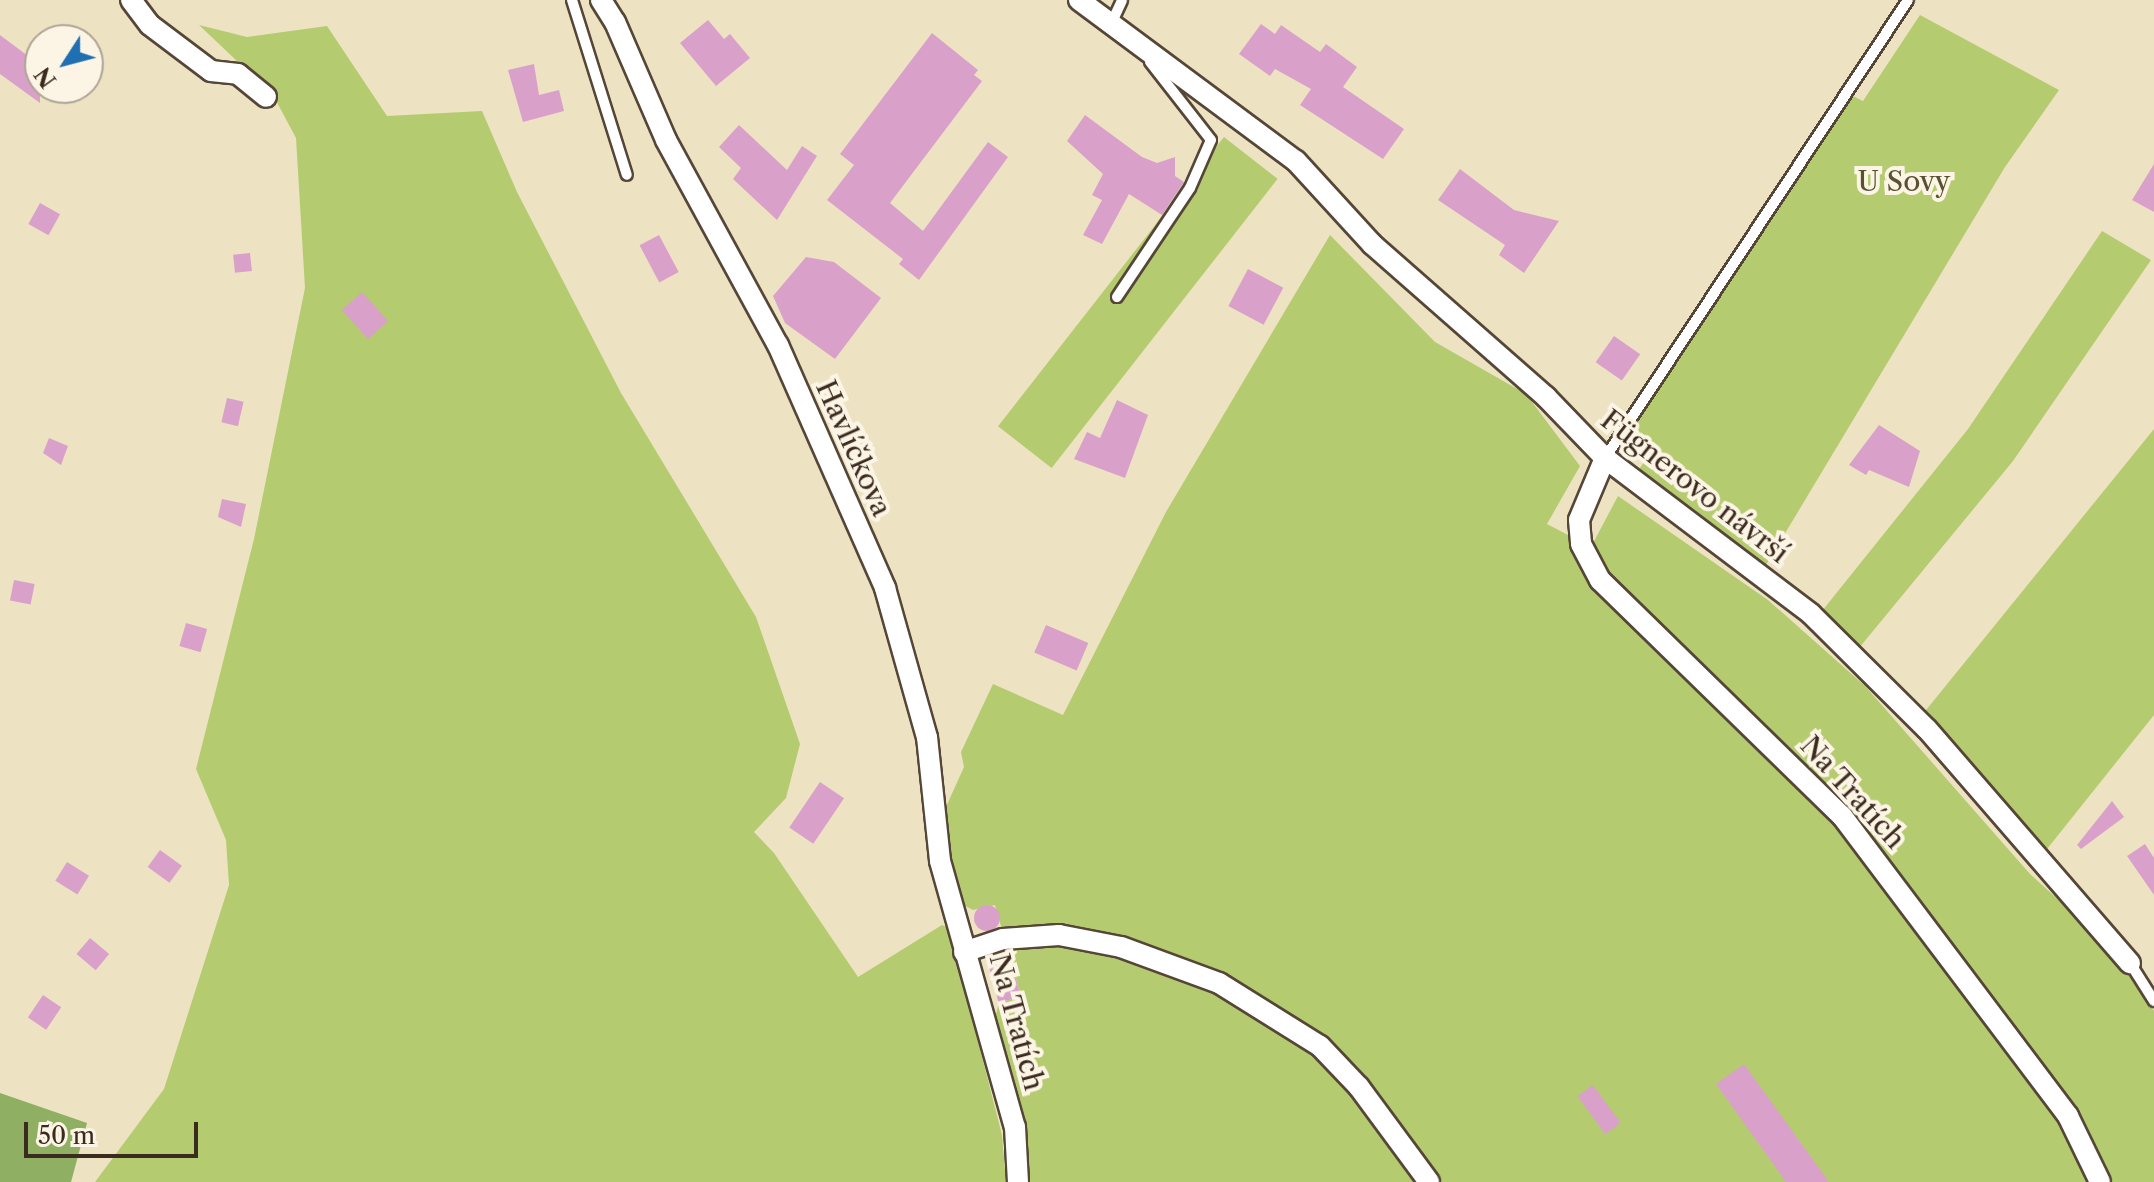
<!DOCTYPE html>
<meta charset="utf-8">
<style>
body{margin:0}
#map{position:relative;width:2154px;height:1182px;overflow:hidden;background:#ede3c3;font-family:"Libre Caslon Text",serif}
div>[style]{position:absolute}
.green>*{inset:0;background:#b4cb6f;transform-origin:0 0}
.forest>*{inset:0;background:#8faf62}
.building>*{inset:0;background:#d9a1ca;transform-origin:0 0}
.round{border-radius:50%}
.roads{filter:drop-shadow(2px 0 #564637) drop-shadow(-2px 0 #564637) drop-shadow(0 2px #564637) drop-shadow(0 -2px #564637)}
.service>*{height:10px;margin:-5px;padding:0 5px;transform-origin:5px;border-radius:5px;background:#fff}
.minor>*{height:20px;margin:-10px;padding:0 10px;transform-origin:10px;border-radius:10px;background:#fff}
span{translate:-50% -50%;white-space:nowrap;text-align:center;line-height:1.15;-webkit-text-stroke:8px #fcf5e5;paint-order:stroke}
.park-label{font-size:28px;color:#595232}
.street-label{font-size:28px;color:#3b2a1e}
.north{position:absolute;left:24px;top:24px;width:80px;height:80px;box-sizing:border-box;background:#fcf5e5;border:2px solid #afa495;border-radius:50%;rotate:234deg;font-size:22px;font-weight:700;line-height:32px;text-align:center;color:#3b2a1e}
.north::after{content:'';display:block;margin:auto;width:28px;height:36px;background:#1f6fb2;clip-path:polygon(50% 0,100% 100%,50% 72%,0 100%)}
.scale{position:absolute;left:24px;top:1122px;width:174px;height:36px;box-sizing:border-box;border:4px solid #3b2a1e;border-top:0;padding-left:10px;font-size:24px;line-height:28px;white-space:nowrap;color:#3b2a1e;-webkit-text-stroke:6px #fcf5e5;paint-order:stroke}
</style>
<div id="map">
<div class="green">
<div style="clip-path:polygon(1920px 15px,2059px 90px,2005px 167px,1766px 565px,1682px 509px,1638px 471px,1655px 445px,1630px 428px,1851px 95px,1863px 101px)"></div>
<div style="clip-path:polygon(199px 25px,247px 37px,327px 26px,387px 116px,482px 111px,517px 192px,621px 393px,756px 617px,800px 744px,786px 798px,754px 832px,774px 853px,858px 977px,942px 925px,949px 928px,1002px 1135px,1006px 1182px,95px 1182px,164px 1089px,229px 885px,226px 840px,196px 769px,254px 539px,305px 288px,296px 138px,273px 95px)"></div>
<div style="left:1224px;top:137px;width:68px;height:367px;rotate:38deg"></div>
<div style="clip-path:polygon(2102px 231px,2151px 260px,2013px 461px,1859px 648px,1822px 611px,1968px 429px)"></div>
<div style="clip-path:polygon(1330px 235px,1435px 342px,1526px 394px,1580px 466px,1547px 524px,1591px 547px,1618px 496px,1768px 600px,1865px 686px,2030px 874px,2106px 943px,2154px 1011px,2154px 1182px,1027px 1182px,1021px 1113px,994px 1021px,999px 1003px,1021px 996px,995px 905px,973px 910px,954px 900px,941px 818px,964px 767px,961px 752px,993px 684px,1063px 715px,1166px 512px)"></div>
<div style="clip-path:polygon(2154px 429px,2154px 715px,2047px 849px,1922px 715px)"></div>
</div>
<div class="forest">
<div style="clip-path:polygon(0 1093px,87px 1123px,71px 1182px,0 1182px)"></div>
</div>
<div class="building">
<div style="clip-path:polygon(708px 20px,724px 39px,730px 34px,750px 58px,716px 86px,680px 43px)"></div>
<div style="clip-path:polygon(1261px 24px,1275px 34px,1281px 25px,1320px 52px,1326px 44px,1357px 67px,1343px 87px,1404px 129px,1383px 159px,1300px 105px,1311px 89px,1275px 69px,1270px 76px,1239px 54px)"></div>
<div style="clip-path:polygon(932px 33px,978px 70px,974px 75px,982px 81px,890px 203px,923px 231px,988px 142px,1008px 157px,919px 280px,899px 264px,903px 259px,827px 200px,854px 165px,840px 154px)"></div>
<div style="clip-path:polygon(0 35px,28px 56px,40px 40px,40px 103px,0 74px)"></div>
<div style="clip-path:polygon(534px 64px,539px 95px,559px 90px,564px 111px,523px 122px,508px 70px)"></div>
<div style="clip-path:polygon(1085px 115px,1142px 157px,1157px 163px,1175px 157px,1175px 176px,1184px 182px,1162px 215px,1129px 194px,1102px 244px,1083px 235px,1102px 200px,1092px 195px,1103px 174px,1067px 141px)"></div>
<div style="clip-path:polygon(739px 125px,787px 170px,802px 146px,817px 156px,777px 220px,733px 179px,741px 168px,719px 147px)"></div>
<div style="clip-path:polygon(2154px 164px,2154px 212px,2132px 200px)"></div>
<div style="clip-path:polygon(1460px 169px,1514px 210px,1559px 221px,1524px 273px,1499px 255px,1505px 245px,1438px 200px)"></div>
<div style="left:40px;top:203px;width:23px;height:24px;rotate:29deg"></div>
<div style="left:659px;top:235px;width:42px;height:22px;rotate:62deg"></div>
<div style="left:250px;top:253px;width:18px;height:17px;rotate:84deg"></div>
<div style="clip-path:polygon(806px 257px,834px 262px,881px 298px,835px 359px,785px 323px,773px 296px)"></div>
<div style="left:1248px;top:269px;width:40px;height:42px;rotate:28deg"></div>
<div style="left:362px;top:292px;width:39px;height:27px;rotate:48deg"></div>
<div style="left:1614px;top:336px;width:32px;height:32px;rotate:35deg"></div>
<div style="left:227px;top:398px;width:17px;height:25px;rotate:13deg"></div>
<div style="clip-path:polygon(1117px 400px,1148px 415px,1125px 478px,1074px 459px,1087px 432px,1100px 438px)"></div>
<div style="clip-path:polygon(1879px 425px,1920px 451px,1909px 487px,1869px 470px,1866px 475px,1849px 465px)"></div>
<div style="clip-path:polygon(49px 438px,68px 446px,61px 465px,43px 453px)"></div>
<div style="clip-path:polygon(222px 499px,246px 504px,241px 527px,218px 517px)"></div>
<div style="left:14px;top:580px;width:21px;height:21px;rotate:11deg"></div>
<div style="left:186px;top:623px;width:22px;height:24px;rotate:16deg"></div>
<div style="left:1046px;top:625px;width:46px;height:30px;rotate:23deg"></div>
<div style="left:820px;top:782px;width:29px;height:55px;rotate:34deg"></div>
<div style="clip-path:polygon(2112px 801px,2124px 817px,2081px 849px,2077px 845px)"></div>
<div style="clip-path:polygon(2145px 844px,2154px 858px,2154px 895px,2127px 856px)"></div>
<div style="left:160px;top:850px;width:27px;height:21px;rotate:36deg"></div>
<div style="left:67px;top:862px;width:26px;height:22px;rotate:32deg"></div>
<div class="round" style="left:974px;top:905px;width:26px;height:26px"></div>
<div style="left:90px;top:938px;width:25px;height:21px;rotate:40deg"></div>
<div style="left:1011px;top:960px;width:38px;height:23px;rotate:75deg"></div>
<div style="left:43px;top:995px;width:22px;height:27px;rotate:34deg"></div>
<div style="clip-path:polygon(1744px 1064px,1829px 1182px,1786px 1182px,1716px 1084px)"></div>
<div style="left:1593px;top:1085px;width:47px;height:19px;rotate:54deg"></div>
</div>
<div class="roads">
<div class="service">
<div style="left:572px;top:0;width:183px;rotate:72.6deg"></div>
<div style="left:1111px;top:24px;width:26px;rotate:-65deg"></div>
<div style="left:1117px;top:297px;width:131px;rotate:-56.2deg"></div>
<div style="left:1190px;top:188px;width:52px;rotate:-66.4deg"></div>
<div style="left:1211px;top:140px;width:99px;rotate:-128deg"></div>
<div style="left:1605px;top:458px;width:549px;rotate:-56.51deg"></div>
<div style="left:2130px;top:963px;width:45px;rotate:57.7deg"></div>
</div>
<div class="minor">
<div style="left:131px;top:0;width:31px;rotate:53deg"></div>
<div style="left:150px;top:25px;width:76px;rotate:37deg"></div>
<div style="left:211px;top:71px;width:27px;rotate:6deg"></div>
<div style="left:238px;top:74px;width:36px;rotate:39deg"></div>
<div style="left:601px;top:0;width:26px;rotate:58deg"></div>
<div style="left:615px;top:22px;width:129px;rotate:66.6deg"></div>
<div style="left:666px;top:140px;width:234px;rotate:61.4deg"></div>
<div style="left:778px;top:345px;width:266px;rotate:66.2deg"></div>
<div style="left:885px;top:588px;width:155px;rotate:74.3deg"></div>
<div style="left:927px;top:737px;width:125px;rotate:84deg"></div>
<div style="left:940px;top:861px;width:276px;rotate:74.3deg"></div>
<div style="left:1015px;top:1127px;width:55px;rotate:86.9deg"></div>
<div style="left:1079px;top:0;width:270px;rotate:36.6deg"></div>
<div style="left:1296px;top:161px;width:113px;rotate:47.5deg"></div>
<div style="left:1372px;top:244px;width:232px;rotate:41.3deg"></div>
<div style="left:1546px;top:397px;width:85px;rotate:46deg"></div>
<div style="left:1605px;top:458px;width:258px;rotate:37.1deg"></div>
<div style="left:1811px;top:614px;width:163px;rotate:44.8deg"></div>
<div style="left:1927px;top:729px;width:310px;rotate:49.1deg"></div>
<div style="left:1605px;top:458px;width:67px;rotate:112.8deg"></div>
<div style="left:1579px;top:520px;width:24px;rotate:85deg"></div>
<div style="left:1581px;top:544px;width:41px;rotate:62.2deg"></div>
<div style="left:1600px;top:580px;width:338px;rotate:44.3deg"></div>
<div style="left:1842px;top:816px;width:376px;rotate:53deg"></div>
<div style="left:2068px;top:1116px;width:73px;rotate:64.1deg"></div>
<div style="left:964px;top:952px;width:41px;rotate:-18.4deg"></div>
<div style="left:1003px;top:939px;width:56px;rotate:-4.1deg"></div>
<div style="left:1059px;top:935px;width:63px;rotate:11deg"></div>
<div style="left:1121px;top:947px;width:104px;rotate:20.2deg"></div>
<div style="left:1219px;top:983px;width:119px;rotate:32deg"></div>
<div style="left:1320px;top:1046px;width:57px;rotate:46.4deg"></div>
<div style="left:1359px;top:1087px;width:118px;rotate:53.6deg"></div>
</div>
</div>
<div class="park-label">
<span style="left:1904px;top:181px">U Sovy</span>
</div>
<div class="street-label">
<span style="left:854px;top:448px;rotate:66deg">Havlíčkova</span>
<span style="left:1695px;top:486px;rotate:38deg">Fügnerovo návrší</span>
<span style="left:1853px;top:792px;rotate:48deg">Na Tratích</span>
<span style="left:1017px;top:1022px;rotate:75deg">Na Tratích</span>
</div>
<div class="north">N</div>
<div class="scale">50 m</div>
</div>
